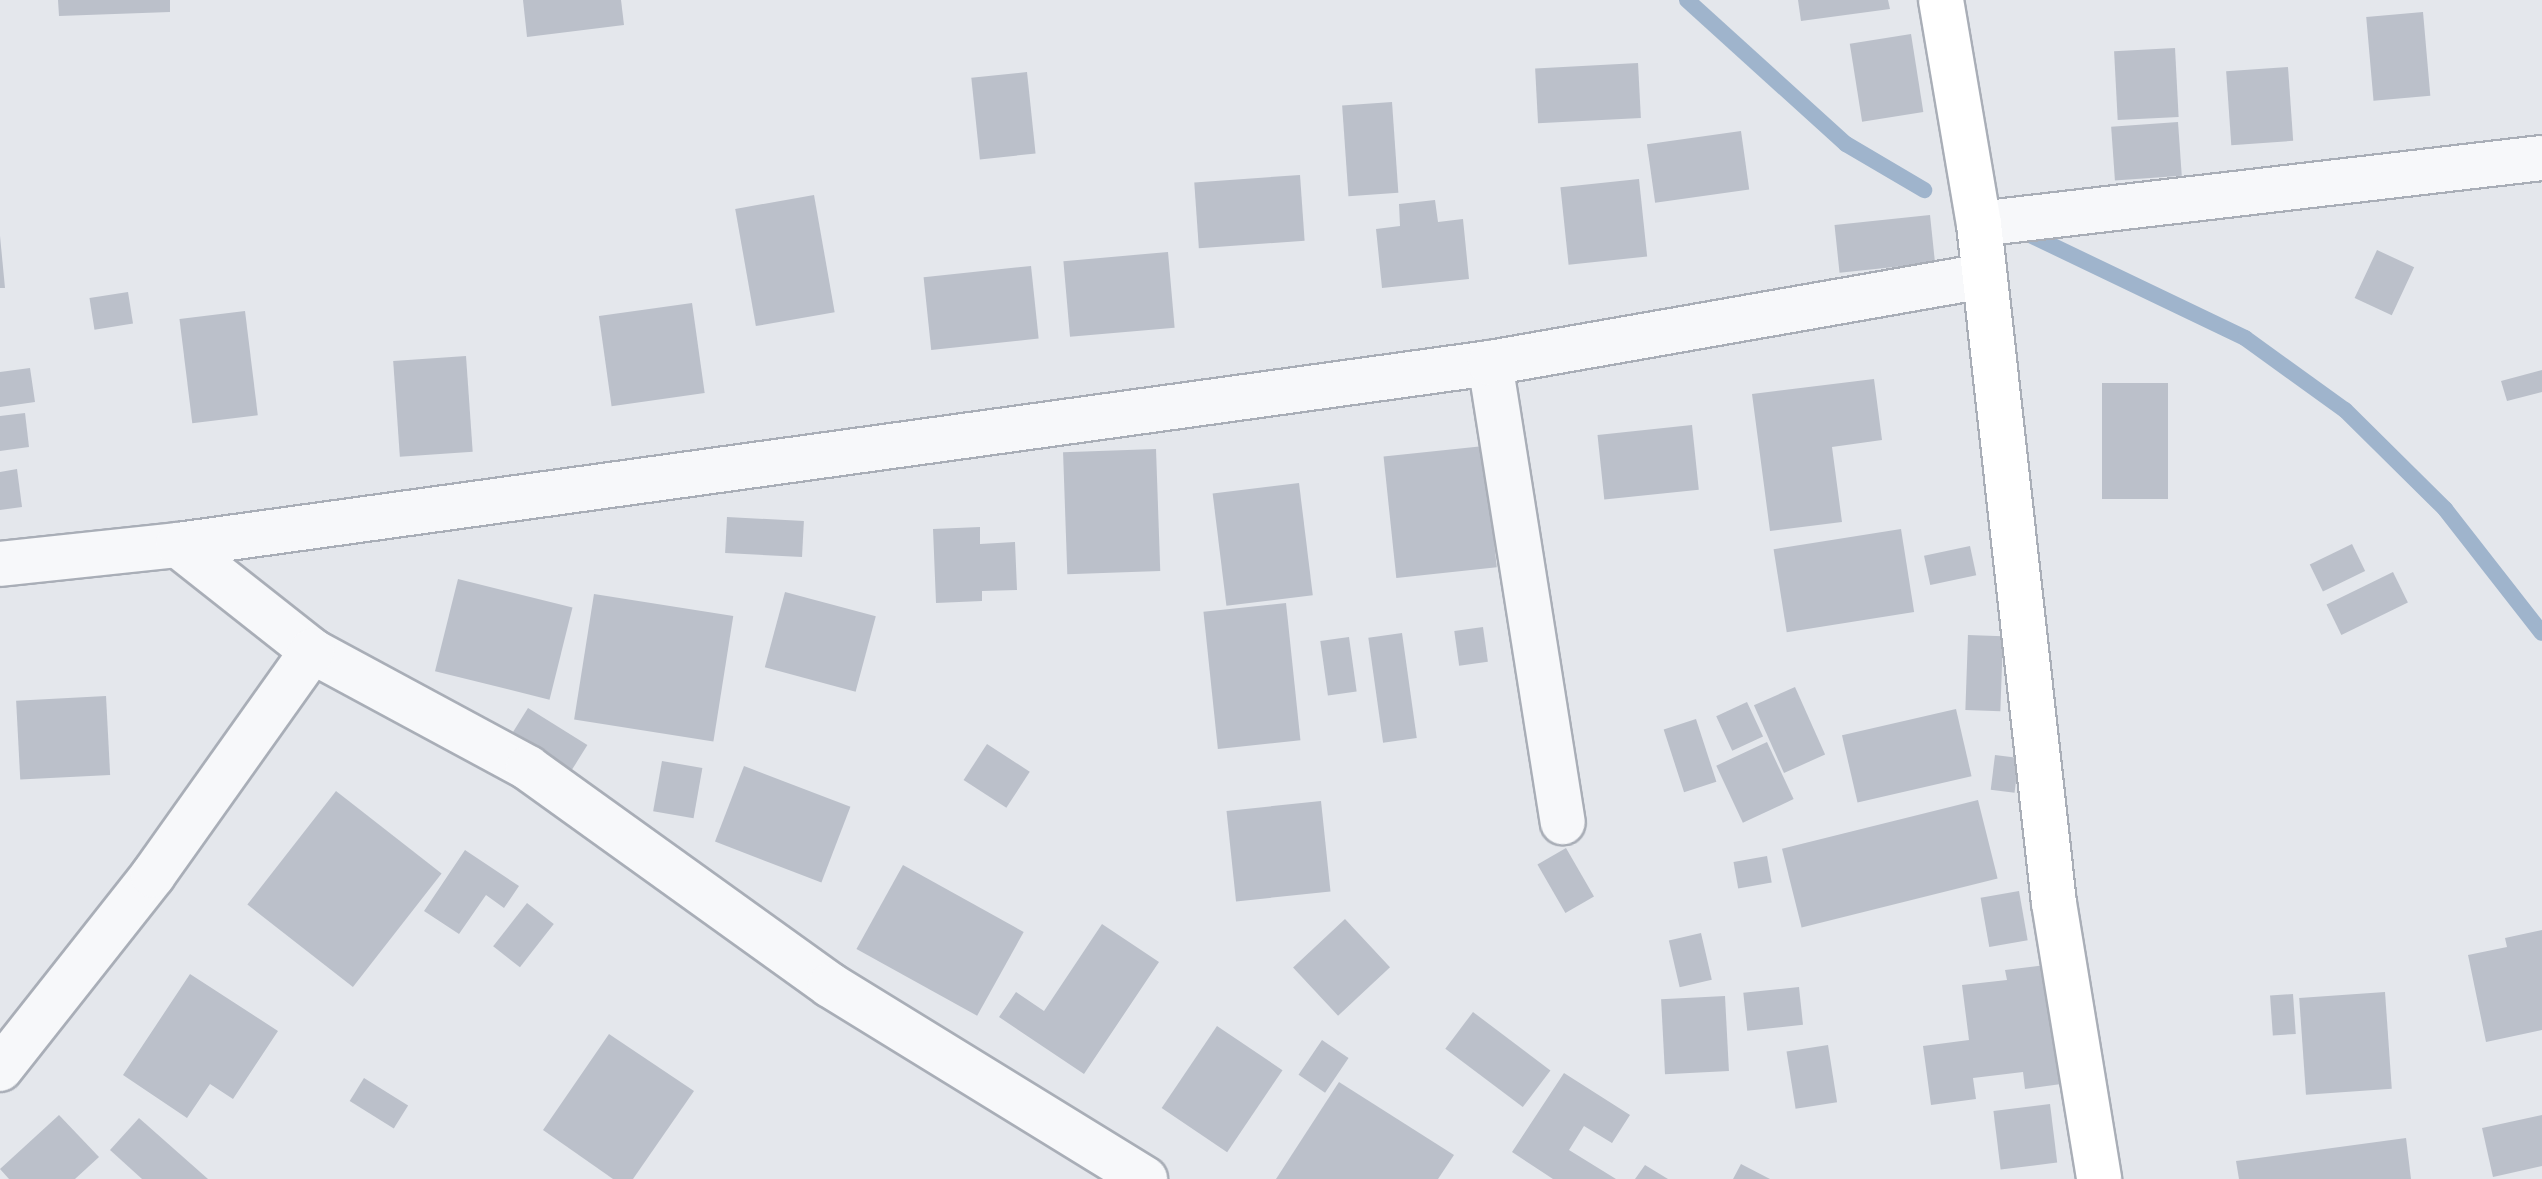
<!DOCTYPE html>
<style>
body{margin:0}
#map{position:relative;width:2542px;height:1179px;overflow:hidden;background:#e4e7ec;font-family:Montserrat,sans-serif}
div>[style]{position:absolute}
.stream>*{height:16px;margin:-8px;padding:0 8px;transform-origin:8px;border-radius:8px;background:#9fb4cc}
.building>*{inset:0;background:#bbc0ca;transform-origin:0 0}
.roads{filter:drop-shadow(2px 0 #a9aeb7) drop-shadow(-2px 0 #a9aeb7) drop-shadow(0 2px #a9aeb7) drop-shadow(0 -2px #a9aeb7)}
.street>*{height:44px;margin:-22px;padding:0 22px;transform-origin:22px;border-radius:22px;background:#f7f8fa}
.highway>*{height:44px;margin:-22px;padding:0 22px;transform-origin:22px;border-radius:22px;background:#fff}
span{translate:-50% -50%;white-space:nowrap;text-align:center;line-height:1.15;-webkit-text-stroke:7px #f4f6f9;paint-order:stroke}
</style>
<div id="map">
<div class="stream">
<div style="left:1687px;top:0;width:215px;rotate:42.2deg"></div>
<div style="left:1846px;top:144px;width:91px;rotate:30.5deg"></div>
<div style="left:2026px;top:233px;width:243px;rotate:25.6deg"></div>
<div style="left:2245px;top:338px;width:123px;rotate:35.8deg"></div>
<div style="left:2345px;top:410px;width:141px;rotate:44.7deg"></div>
<div style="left:2445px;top:509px;width:157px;rotate:52deg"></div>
</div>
<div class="building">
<div style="clip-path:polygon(58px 0,170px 0,170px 12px,59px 16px)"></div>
<div style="clip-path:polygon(523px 0,621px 0,624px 25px,527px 37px)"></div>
<div style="clip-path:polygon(1798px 0,1888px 0,1890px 9px,1801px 21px)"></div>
<div style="left:2423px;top:12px;width:84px;height:57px;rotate:85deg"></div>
<div style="left:1911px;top:34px;width:79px;height:62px;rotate:81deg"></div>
<div style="left:2175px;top:48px;width:69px;height:61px;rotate:87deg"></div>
<div style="left:1638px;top:63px;width:55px;height:103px;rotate:87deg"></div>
<div style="left:2288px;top:67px;width:74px;height:62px;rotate:86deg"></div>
<div style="left:1027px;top:72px;width:82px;height:56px;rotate:84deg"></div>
<div style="left:1392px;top:102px;width:91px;height:50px;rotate:86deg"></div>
<div style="left:2178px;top:122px;width:54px;height:67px;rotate:86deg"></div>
<div style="left:1741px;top:131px;width:59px;height:95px;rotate:82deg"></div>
<div style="left:1300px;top:175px;width:66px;height:106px;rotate:86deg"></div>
<div style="left:1639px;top:179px;width:78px;height:79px;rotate:84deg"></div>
<div style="left:814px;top:195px;width:119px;height:80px;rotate:80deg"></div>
<div style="clip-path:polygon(1435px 200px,1438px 222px,1463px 219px,1469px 279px,1382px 288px,1376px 229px,1400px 226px,1399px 204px)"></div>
<div style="left:1930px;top:215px;width:48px;height:96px;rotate:84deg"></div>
<div style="clip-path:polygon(0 236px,5px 288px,0 288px)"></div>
<div style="left:2377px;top:250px;width:41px;height:53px;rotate:25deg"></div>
<div style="left:1168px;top:252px;width:76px;height:105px;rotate:85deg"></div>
<div style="left:1031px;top:266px;width:73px;height:108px;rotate:84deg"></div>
<div style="left:128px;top:292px;width:32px;height:39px;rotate:81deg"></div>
<div style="left:692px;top:303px;width:91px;height:94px;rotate:82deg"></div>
<div style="left:245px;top:311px;width:105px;height:66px;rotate:83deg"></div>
<div style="left:466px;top:356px;width:96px;height:73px;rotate:86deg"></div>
<div style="clip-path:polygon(30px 368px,35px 402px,0 407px,0 372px)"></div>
<div style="clip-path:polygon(2542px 370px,2542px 392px,2507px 401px,2501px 381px)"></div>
<div style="clip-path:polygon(1874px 379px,1882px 440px,1832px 447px,1842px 522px,1770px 531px,1752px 394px)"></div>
<div style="left:2102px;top:383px;width:66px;height:116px"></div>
<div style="clip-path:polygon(25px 413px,29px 447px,0 451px,0 416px)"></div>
<div style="left:1692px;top:425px;width:65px;height:95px;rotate:84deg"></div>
<div style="left:1484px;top:446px;width:122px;height:101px;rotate:84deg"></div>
<div style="left:1156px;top:449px;width:122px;height:93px;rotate:88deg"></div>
<div style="clip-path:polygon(17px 469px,22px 507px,0 510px,0 472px)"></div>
<div style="left:1299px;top:483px;width:113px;height:87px;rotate:83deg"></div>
<div style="left:727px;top:517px;width:77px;height:36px;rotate:3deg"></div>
<div style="clip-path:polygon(980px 527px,980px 544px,1015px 542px,1017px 590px,982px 591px,982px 601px,936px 603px,933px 529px)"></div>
<div style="left:1901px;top:529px;width:84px;height:129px;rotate:81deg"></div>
<div style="left:2352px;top:544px;width:30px;height:47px;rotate:64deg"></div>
<div style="left:1970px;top:546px;width:30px;height:47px;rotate:78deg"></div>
<div style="left:2393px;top:572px;width:34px;height:74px;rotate:64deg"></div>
<div style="left:458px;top:579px;width:118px;height:95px;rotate:14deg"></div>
<div style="left:785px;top:592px;width:94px;height:78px;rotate:15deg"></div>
<div style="left:594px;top:594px;width:141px;height:127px;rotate:9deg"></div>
<div style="left:1286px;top:603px;width:138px;height:83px;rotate:84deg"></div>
<div style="left:1483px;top:627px;width:35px;height:29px;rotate:82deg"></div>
<div style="left:1402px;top:633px;width:106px;height:34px;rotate:82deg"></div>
<div style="left:1968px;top:635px;width:35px;height:75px;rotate:2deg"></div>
<div style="left:1349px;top:637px;width:55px;height:29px;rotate:82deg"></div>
<div style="left:1795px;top:687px;width:74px;height:45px;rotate:66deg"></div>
<div style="left:106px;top:696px;width:79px;height:90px;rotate:87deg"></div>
<div style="left:1747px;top:702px;width:38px;height:34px;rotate:65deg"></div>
<div style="left:528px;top:708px;width:70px;height:33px;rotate:32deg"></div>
<div style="left:1956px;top:709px;width:69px;height:117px;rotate:77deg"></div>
<div style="left:1696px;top:719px;width:66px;height:34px;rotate:72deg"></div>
<div style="left:1767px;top:742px;width:63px;height:56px;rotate:65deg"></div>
<div style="left:987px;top:744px;width:51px;height:43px;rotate:33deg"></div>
<div style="left:1995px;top:755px;width:24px;height:35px;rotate:7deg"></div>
<div style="left:662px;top:761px;width:41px;height:51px;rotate:10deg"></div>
<div style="left:744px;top:766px;width:114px;height:81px;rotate:21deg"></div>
<div style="left:336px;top:791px;width:134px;height:144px;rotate:38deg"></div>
<div style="left:1978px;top:800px;width:81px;height:202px;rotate:76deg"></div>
<div style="left:1321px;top:801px;width:91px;height:95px;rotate:84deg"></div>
<div style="left:1566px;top:848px;width:56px;height:33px;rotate:60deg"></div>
<div style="clip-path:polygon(465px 850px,519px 886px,504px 908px,486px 895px,459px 934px,424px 911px)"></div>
<div style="left:1767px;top:856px;width:27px;height:34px;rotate:80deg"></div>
<div style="left:903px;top:865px;width:138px;height:96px;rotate:29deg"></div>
<div style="left:2019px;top:891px;width:50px;height:39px;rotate:80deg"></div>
<div style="left:527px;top:903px;width:34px;height:55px;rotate:38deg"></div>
<div style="left:1345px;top:919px;width:66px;height:71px;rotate:47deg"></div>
<div style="clip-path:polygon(1102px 924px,1159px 962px,1084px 1074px,999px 1017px,1016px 992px,1044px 1011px)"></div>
<div style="clip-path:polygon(2542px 930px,2542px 1030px,2486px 1042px,2468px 955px,2507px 947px,2505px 938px)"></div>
<div style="left:1701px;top:933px;width:48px;height:33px;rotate:77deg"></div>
<div style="clip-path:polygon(2061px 963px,2076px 1082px,2025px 1089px,2023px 1072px,1973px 1078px,1976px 1099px,1931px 1105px,1923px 1046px,1969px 1040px,1962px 985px,2007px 980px,2005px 970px)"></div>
<div style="clip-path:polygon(190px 974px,278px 1031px,233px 1099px,210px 1084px,187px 1118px,123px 1075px)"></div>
<div style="left:1799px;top:987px;width:38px;height:56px;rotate:84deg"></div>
<div style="left:2385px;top:992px;width:97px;height:86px;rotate:86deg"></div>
<div style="left:2293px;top:994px;width:40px;height:23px;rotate:86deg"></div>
<div style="left:1725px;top:996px;width:75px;height:64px;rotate:87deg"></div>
<div style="left:1473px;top:1012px;width:97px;height:46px;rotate:37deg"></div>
<div style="left:1217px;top:1026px;width:79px;height:99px;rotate:34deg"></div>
<div style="clip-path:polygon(609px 1034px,694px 1091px,633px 1179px,613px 1179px,543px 1130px)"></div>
<div style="left:1322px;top:1040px;width:32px;height:42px;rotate:34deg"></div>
<div style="left:1828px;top:1045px;width:58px;height:42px;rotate:81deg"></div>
<div style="clip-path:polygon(1564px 1073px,1630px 1115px,1612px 1143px,1584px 1126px,1569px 1150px,1616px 1179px,1553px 1179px,1512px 1152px)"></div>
<div style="left:364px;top:1078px;width:52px;height:27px;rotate:32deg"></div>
<div style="clip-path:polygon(1339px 1082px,1454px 1155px,1438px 1179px,1276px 1179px)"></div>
<div style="left:2050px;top:1104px;width:59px;height:57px;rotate:83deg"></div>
<div style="clip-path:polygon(59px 1115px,99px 1157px,75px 1179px,9px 1179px,0 1169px)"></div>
<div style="clip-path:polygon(2542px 1115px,2542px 1166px,2493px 1177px,2482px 1128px)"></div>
<div style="clip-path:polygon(139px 1118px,208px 1179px,142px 1179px,110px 1150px)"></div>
<div style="clip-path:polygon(2406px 1138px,2411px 1179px,2239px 1179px,2236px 1161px)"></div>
<div style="clip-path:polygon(1741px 1164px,1770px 1179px,1733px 1179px)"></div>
<div style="clip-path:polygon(1645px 1165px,1668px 1179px,1635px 1179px)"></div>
</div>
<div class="roads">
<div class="street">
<div style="left:1979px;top:224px;width:567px;rotate:-6.69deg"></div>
<div style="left:1490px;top:363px;width:465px;rotate:81deg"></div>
<div style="left:178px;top:545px;width:171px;rotate:38.3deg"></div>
<div style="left:312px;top:651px;width:246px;rotate:28.4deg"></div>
<div style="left:528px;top:768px;width:372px;rotate:35.7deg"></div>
<div style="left:830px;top:985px;width:370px;rotate:31.6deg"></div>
<div style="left:0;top:564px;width:179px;rotate:-6.1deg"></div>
<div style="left:178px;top:545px;width:1325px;rotate:-7.9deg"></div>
<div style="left:1490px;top:363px;width:502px;rotate:-9.99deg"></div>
<div style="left:0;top:1069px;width:247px;rotate:-51.7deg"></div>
<div style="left:153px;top:875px;width:275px;rotate:-54.6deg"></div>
</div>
<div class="highway">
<div style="left:1941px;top:0;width:227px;rotate:80.4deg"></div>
<div style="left:1979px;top:224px;width:683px;rotate:83.7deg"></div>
<div style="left:2054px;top:903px;width:280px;rotate:80.7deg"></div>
</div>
</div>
</div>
